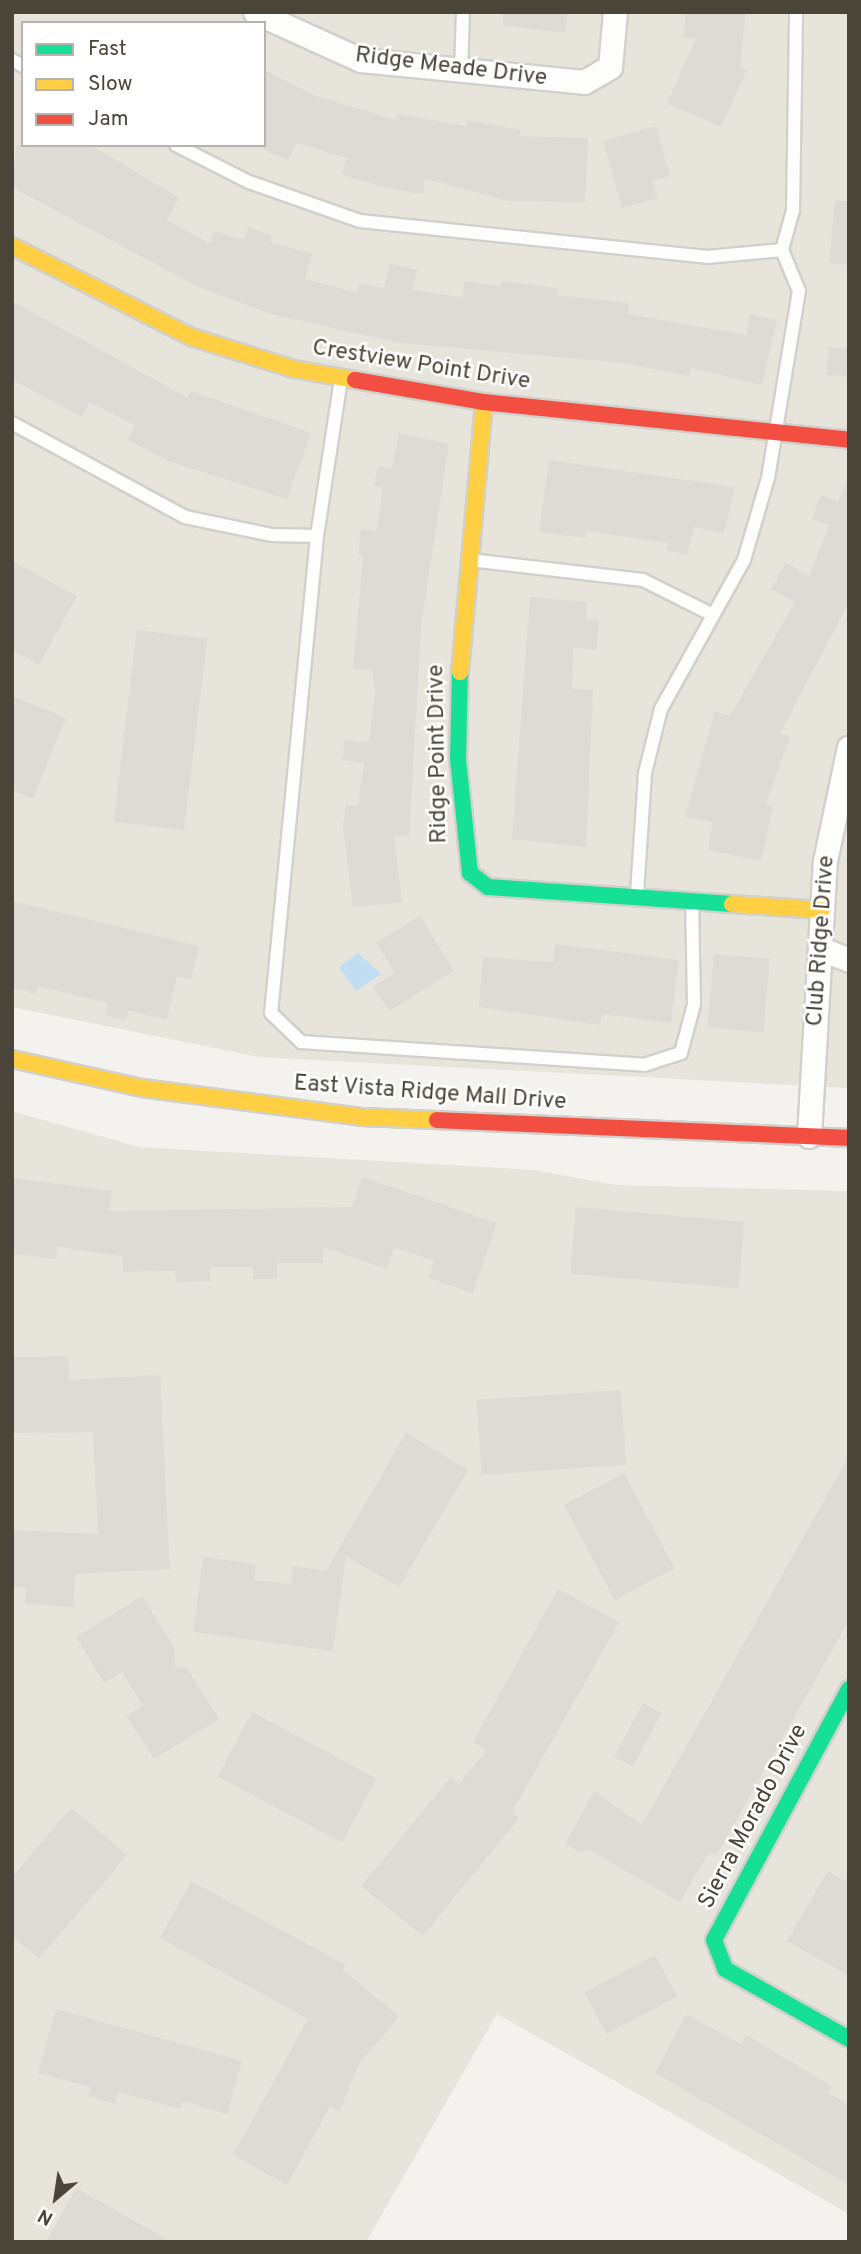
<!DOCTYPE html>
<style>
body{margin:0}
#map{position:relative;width:861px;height:2254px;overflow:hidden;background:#f4f2ee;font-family:Overpass,sans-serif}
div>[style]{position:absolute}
.residential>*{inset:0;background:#e7e4dc}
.water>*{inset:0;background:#c0ddf1}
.building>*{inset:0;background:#dedbd6;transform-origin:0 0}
.roads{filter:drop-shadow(2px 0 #d2d0cb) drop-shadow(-2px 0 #d2d0cb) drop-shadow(0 2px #d2d0cb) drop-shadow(0 -2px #d2d0cb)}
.lane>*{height:12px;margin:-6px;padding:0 6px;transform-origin:6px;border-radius:6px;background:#fdfdfc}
.street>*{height:23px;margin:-11.5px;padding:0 11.5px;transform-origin:11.5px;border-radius:11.5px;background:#fdfdfc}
.fast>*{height:16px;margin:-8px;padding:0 8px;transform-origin:8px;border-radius:8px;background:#16e098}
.slow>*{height:16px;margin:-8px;padding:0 8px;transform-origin:8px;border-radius:8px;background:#ffcf43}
.jam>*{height:16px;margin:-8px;padding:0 8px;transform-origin:8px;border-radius:8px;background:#f24e42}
span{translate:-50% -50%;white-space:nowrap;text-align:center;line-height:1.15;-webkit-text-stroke:5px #fff;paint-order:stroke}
.street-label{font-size:23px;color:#4b4439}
.frame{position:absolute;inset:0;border:14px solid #4b4439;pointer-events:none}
.legend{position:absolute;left:21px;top:21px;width:245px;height:126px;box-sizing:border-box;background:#fff;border:2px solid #b7b4b0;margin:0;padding:9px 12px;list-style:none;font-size:21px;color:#4b4439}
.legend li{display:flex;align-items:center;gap:14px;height:35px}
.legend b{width:35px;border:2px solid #b7b4b0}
.north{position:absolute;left:21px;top:2163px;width:70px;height:70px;-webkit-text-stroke:5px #fff;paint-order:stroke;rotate:209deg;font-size:19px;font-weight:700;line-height:28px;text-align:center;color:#4b4439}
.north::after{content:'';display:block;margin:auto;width:24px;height:32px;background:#4b4439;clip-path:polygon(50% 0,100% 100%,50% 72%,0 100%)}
</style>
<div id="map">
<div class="residential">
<div style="clip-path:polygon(evenodd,12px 12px,849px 12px,849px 1088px,258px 1057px,12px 1007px,12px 12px,23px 23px,264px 23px,264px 145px,23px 145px,23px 23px)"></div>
<div style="clip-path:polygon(12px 1111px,139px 1147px,534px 1170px,616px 1185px,849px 1191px,849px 2214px,497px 2014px,366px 2242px,12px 2242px)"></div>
</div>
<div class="water">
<div style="clip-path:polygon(358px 953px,381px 974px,356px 991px,339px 967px)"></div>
</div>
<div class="building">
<div style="clip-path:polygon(503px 12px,568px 12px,565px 33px,503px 25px)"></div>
<div style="clip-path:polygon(686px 12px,746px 12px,740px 67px,747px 70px,721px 127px,667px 103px,696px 39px,683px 37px)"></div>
<div style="clip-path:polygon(264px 70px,316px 96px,396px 120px,397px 114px,466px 126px,467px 120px,521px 130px,520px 136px,588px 138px,585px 202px,508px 201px,425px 179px,423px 194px,388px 188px,342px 175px,347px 158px,296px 143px,288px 160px,264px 150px)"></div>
<div style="clip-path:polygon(656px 126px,670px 176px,652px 181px,657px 198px,622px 208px,603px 141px)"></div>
<div style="clip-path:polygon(16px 145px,91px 145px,179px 198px,167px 220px,210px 244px,214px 231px,244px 240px,248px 227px,272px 236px,270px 242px,312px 254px,305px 279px,357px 293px,359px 283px,384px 288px,390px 264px,417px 270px,412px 290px,462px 297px,464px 281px,501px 286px,501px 281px,558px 288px,557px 295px,629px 303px,628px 314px,746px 335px,750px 314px,777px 320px,762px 385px,691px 368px,689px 376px,623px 363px,400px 343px,271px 314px,198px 287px,12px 187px)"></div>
<div style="clip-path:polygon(835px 201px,849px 201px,849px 265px,829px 263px)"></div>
<div style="clip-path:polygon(12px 301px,188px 398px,191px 391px,311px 433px,287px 499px,168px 461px,128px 440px,135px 425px,90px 402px,82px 417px,12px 380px)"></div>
<div style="left:829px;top:347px;width:20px;height:28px;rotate:6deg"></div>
<div style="clip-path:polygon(399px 433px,449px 444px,421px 626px,409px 837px,394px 835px,402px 902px,353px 907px,343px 827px,346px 804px,358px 806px,364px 763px,342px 760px,345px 740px,369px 743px,375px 689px,372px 670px,353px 669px,363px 555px,358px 554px,361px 529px,377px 531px,383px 487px,374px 486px,378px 466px,392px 469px)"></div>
<div style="clip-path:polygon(549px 460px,735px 487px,724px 533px,694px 527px,687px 555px,666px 550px,668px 543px,586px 531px,585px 538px,539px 532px)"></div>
<div style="clip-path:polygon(849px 477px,849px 602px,780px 733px,790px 737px,766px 804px,773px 806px,761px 861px,708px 850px,713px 822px,685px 817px,715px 711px,730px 716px,795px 602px,771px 589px,786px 563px,809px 576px,829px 525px,812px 519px,821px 495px,838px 502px)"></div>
<div style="clip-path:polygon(12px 561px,77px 596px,39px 665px,12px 650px)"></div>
<div style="clip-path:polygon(530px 597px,587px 602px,586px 619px,599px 620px,597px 650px,573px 648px,572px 689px,593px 690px,586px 847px,512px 839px)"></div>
<div style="left:137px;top:630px;width:71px;height:193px;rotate:7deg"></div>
<div style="clip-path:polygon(12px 696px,66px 718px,33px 799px,12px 790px)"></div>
<div style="clip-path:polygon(12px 901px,199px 946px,191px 980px,177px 976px,167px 1020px,128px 1010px,126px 1020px,105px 1015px,108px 1003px,38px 986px,36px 994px,12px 988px)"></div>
<div style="clip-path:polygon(420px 916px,454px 971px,389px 1011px,373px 986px,395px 973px,376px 943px)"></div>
<div style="clip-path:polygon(555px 944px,679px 960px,671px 1023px,602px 1014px,600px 1025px,479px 1007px,483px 957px,553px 962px)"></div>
<div style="left:714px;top:954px;width:56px;height:74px;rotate:5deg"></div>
<div style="clip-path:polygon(362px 1177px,497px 1223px,473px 1293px,429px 1278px,434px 1261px,394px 1247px,387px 1269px,323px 1247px,323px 1263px,277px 1263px,277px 1279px,253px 1279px,253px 1267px,210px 1267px,210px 1281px,176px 1282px,175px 1271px,123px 1272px,122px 1256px,57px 1247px,56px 1259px,12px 1254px,12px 1178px,112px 1191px,109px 1211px,352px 1207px)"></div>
<div style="left:576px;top:1207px;width:169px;height:67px;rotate:5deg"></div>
<div style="clip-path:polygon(68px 1356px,69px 1380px,160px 1375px,170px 1569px,75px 1574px,74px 1607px,25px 1604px,26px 1588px,12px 1587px,12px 1530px,98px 1534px,93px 1432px,12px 1433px,12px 1357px)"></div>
<div style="left:621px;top:1390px;width:75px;height:145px;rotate:86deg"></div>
<div style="clip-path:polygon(406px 1433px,468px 1470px,399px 1587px,346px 1556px,333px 1651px,193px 1632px,203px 1557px,256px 1564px,254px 1580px,291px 1584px,293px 1566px,326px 1571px)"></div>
<div style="clip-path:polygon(849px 1456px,849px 1620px,716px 1856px,709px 1852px,680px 1902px,586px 1848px,582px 1853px,565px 1844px,594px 1791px,642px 1825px)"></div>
<div style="left:624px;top:1473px;width:108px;height:68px;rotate:62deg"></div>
<div style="clip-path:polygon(558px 1589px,619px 1622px,512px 1812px,519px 1818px,423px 1936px,361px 1886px,451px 1777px,459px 1784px,487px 1750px,473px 1742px)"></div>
<div style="clip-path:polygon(142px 1596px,174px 1647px,175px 1667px,187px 1668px,219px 1719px,154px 1759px,126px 1716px,143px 1706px,122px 1672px,104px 1683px,76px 1637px)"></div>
<div style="left:643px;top:1703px;width:21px;height:61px;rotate:28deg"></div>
<div style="left:252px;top:1712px;width:141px;height:73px;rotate:28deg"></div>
<div style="clip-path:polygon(71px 1808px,127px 1855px,39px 1959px,12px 1936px,12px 1877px)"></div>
<div style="clip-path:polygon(828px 1871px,849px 1883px,849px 1976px,787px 1941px)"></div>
<div style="clip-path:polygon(191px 1881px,346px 1965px,343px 1970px,399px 2016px,360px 2063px,339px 2111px,330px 2106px,287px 2185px,233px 2155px,308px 2019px,160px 1938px)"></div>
<div style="left:655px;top:1955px;width:47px;height:80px;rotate:62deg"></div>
<div style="clip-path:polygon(56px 2009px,242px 2061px,227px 2114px,183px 2101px,180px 2109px,118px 2092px,115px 2104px,88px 2096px,91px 2087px,38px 2073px)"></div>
<div style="clip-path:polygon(686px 2014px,741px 2044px,746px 2035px,832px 2086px,828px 2093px,849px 2105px,849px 2185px,655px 2073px)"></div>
<div style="clip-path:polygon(76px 2188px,172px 2242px,46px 2242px)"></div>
</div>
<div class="roads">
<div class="lane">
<div style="left:12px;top:60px;width:13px;rotate:29deg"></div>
<div style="left:461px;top:72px;width:60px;rotate:-88.1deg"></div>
<div style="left:176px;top:145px;width:82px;rotate:26.9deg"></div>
<div style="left:249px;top:182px;width:118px;rotate:19.4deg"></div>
<div style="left:360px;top:221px;width:349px;rotate:5.9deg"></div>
<div style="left:707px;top:257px;width:75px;rotate:-5.3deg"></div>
<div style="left:12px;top:423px;width:197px;rotate:28.5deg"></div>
<div style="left:185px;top:517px;width:89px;rotate:11.7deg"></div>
<div style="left:272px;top:535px;width:45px;rotate:1.3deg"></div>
<div style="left:317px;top:536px;width:159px;rotate:-81.3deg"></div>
<div style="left:317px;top:536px;width:479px;rotate:95.5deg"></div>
<div style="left:271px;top:1013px;width:42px;rotate:44deg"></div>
<div style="left:301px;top:1042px;width:344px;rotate:3.8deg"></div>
<div style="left:644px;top:1065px;width:39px;rotate:-18deg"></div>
<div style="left:681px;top:1053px;width:51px;rotate:-75.1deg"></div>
<div style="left:694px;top:1004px;width:103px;rotate:-91.1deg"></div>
<div style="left:470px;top:560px;width:174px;rotate:6.6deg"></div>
<div style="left:643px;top:580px;width:74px;rotate:26.6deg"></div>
<div style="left:637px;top:894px;width:121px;rotate:-86.2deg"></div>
<div style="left:645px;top:773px;width:66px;rotate:-76deg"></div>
<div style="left:661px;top:709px;width:171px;rotate:-60.9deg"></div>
<div style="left:744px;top:560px;width:85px;rotate:-73.7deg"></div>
<div style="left:768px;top:478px;width:190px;rotate:-80.6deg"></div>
<div style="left:799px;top:291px;width:44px;rotate:-112.5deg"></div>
<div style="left:782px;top:250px;width:41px;rotate:-74.6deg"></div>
<div style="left:793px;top:210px;width:198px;rotate:-89.1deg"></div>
</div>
<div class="street">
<div style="left:255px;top:12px;width:116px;rotate:24.4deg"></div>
<div style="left:361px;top:60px;width:224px;rotate:5.6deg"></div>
<div style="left:584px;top:82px;width:30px;rotate:-30deg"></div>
<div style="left:610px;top:67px;width:55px;rotate:-84.8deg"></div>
<div style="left:821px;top:949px;width:30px;rotate:21deg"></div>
<div style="left:809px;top:1136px;width:275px;rotate:-86.7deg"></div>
<div style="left:825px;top:861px;width:116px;rotate:-78.1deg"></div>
</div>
<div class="fast">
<div style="left:460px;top:672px;width:87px;rotate:91.3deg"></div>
<div style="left:458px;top:759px;width:115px;rotate:84deg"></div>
<div style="left:470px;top:873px;width:23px;rotate:38deg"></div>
<div style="left:488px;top:887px;width:245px;rotate:4deg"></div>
<div style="left:849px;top:1689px;width:285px;rotate:118.3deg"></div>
<div style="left:714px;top:1940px;width:31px;rotate:69deg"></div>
<div style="left:725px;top:1969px;width:142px;rotate:29.4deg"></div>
</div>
<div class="slow">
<div style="left:12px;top:246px;width:201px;rotate:26.9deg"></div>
<div style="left:191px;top:337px;width:108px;rotate:17.3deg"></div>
<div style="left:294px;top:369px;width:62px;rotate:10.2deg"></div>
<div style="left:460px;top:672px;width:271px;rotate:-84.9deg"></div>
<div style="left:732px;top:904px;width:90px;rotate:3.8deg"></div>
<div style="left:12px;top:1059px;width:133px;rotate:12.6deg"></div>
<div style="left:142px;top:1088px;width:221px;rotate:7.5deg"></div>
<div style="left:361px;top:1117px;width:76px;rotate:2.3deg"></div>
</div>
<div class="jam">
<div style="left:355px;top:380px;width:131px;rotate:9.7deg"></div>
<div style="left:484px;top:402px;width:367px;rotate:5.9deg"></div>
<div style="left:437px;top:1120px;width:412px;rotate:2.5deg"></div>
</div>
</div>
<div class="street-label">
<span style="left:451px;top:68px;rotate:7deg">Ridge Meade Drive</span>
<span style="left:421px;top:366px;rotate:9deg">Crestview Point Drive</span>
<span style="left:439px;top:754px;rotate:-91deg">Ridge Point Drive</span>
<span style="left:822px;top:941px;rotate:-86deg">Club Ridge Drive</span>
<span style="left:430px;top:1094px;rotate:4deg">East Vista Ridge Mall Drive</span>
<span style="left:754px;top:1817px;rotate:-62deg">Sierra Morado Drive</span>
</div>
<div class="frame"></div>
<ul class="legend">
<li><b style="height:9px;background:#16e098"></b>Fast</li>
<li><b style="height:9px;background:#ffcf43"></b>Slow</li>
<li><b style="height:9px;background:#f24e42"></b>Jam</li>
</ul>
<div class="north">N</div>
</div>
